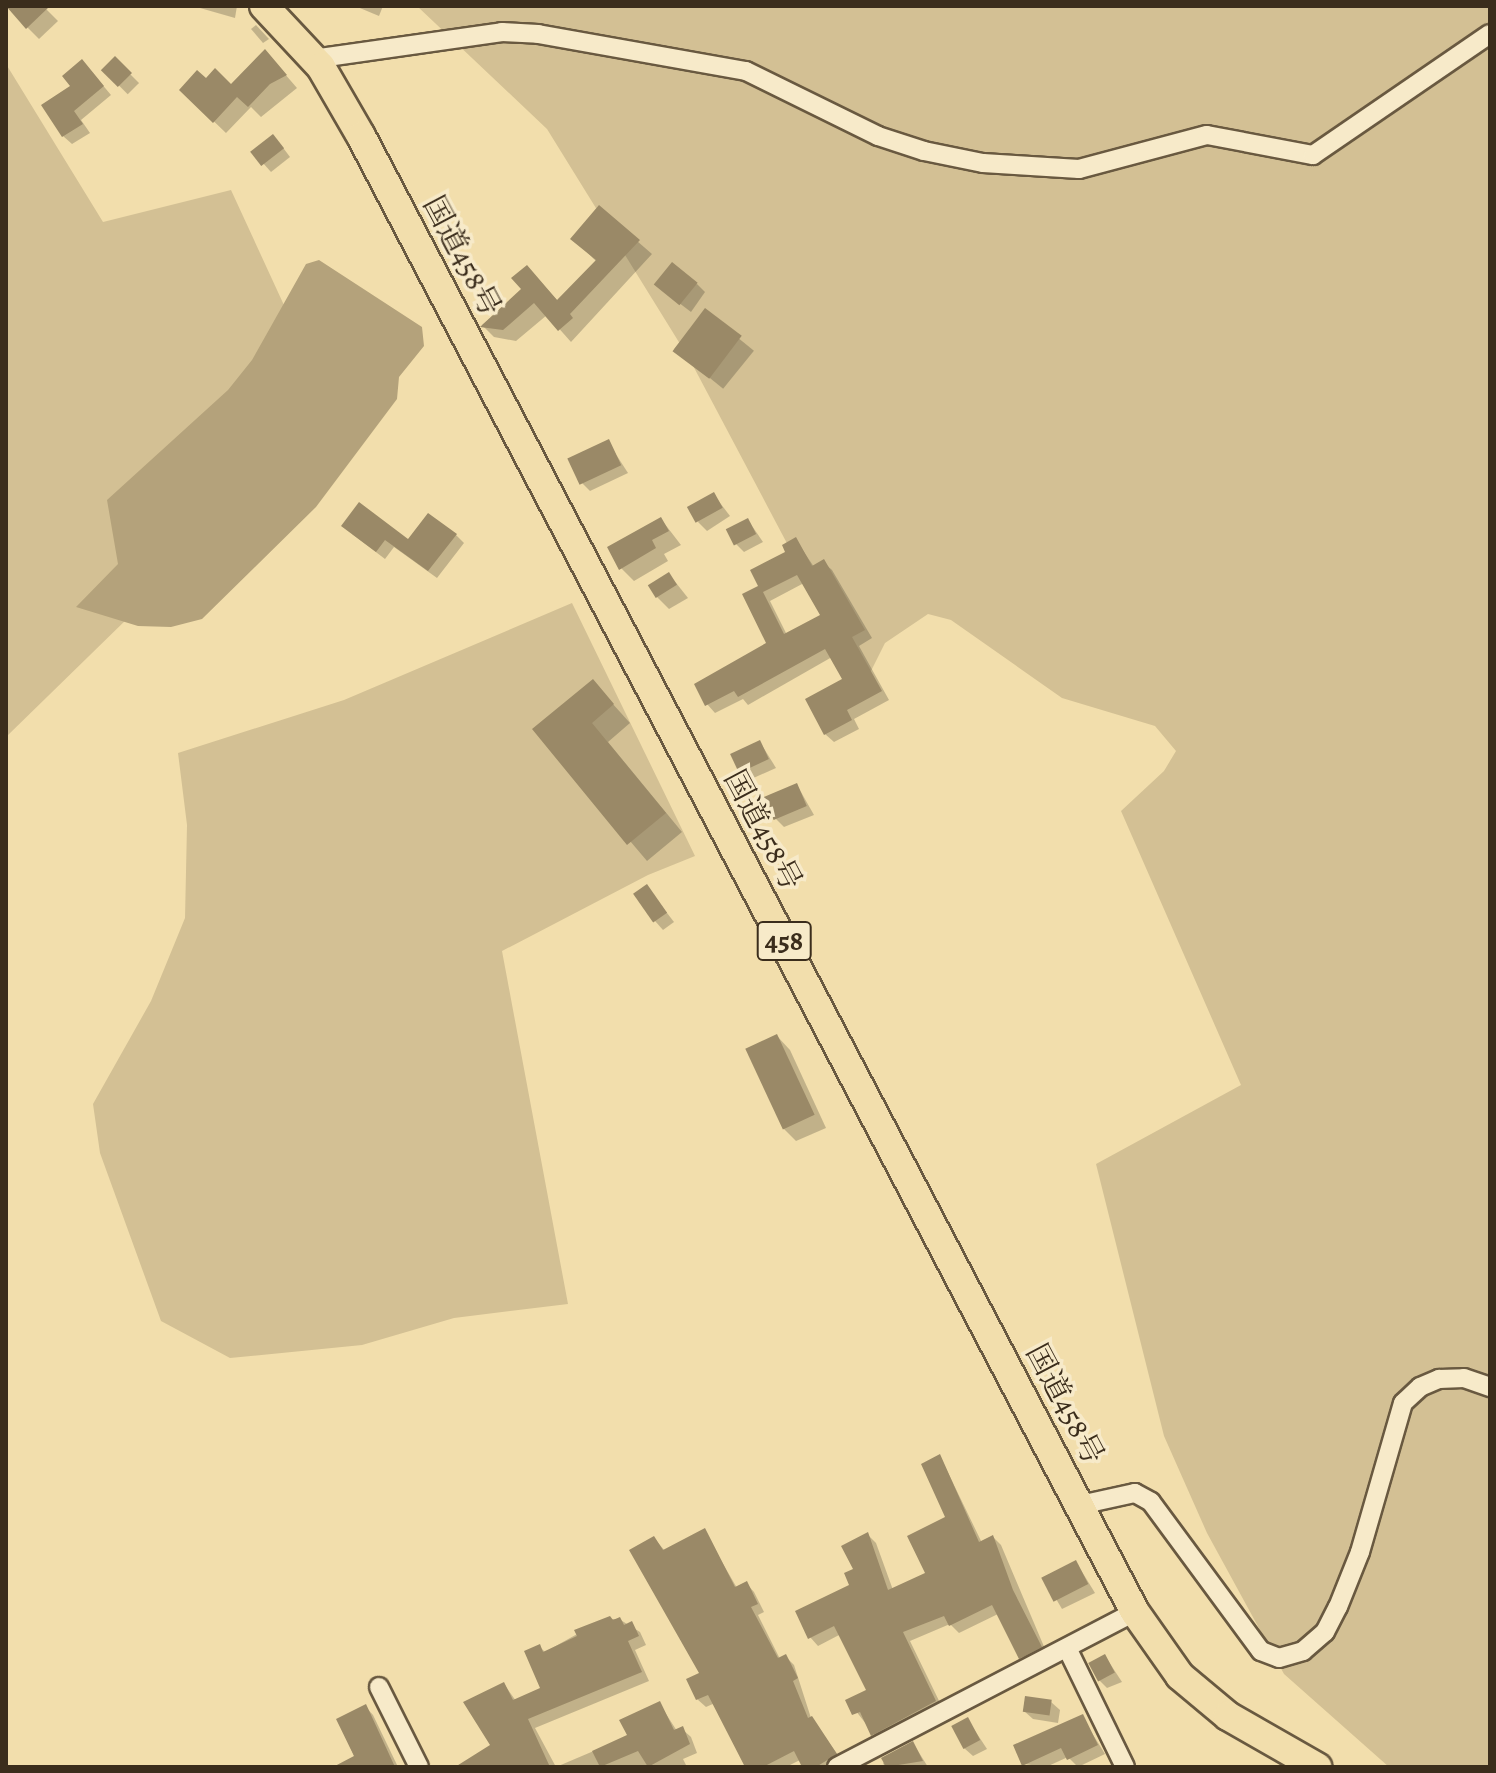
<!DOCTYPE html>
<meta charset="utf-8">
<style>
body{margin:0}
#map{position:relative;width:1496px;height:1773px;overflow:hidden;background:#f2deac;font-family:Alegreya,"Noto Serif JP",serif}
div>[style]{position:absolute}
.green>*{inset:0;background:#d3c094}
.water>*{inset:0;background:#b4a27b}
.shadow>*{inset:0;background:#0003;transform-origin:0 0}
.building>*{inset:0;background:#9a8967;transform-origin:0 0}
.roads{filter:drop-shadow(2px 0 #695940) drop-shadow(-2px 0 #695940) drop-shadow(0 2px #695940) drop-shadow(0 -2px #695940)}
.minor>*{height:18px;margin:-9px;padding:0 9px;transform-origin:9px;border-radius:9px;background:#f7eac9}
.trunk>*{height:28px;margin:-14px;padding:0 14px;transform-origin:14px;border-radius:14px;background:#f2deac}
span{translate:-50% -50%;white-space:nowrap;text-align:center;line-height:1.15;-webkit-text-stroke:7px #f7eac9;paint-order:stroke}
.shield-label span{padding:2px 6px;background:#f7eac9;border:2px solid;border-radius:6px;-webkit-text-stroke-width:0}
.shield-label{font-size:28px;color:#3b2d1c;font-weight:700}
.street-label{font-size:30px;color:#3b2d1c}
.frame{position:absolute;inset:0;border:8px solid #3b2d1c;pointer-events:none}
</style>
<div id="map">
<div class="green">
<div style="clip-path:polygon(417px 6px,1490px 6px,1490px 1767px,1389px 1767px,1284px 1674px,1207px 1533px,1164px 1436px,1096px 1164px,1241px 1085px,1121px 811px,1164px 771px,1176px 751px,1155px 726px,1062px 698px,951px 620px,928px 614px,885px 643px,863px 687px,690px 360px,547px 129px)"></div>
<div style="clip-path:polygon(6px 64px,103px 222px,231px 190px,335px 416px,6px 737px)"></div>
<div style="clip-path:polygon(572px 603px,695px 856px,648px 875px,502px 951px,568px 1304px,454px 1318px,362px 1345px,230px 1358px,161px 1321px,100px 1153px,93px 1104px,151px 1001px,185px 918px,187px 825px,178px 753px,344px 700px)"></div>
</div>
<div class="water">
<div style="clip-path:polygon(319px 260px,422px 327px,424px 346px,399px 377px,397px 399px,316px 507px,202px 619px,171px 627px,138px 626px,76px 607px,118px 564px,107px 500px,228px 390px,252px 360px,306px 264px)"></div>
</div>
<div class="shadow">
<div style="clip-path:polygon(6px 6px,43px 6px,58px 21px,39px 39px)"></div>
<div style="clip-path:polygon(193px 6px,237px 6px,235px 18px)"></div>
<div style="clip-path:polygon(355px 6px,383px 6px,379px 16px)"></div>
<div style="clip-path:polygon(256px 25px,269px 39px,263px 43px,251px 29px)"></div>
<div style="clip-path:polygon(265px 51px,297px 88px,261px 117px,251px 107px,226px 133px,181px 90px,206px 81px,231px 87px)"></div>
<div style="left:115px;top:59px;width:34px;height:16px;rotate:45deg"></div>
<div style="clip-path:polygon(90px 70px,111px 95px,81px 120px,90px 133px,72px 144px,63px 136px,73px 87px)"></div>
<div style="clip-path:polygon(281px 145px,290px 157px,271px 172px,253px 152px)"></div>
<div style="clip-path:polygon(599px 208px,652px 254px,571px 342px,547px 315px,516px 341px,494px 337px,482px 325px,524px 289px,527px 267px,558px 301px,597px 262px,573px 239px)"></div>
<div style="clip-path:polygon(697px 284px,705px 292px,691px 312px,666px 293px)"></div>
<div style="left:705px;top:311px;width:63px;height:49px;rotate:39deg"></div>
<div style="clip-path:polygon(608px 442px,628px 473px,590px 491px,582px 483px)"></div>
<div style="clip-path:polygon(714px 495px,730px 516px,707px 531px,698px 522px)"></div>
<div style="clip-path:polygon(661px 519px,681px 545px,664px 554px,668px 561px,634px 581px,621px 568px)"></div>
<div style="clip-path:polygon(748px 520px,763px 542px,744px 552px,736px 544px)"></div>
<div style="clip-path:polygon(352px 534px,409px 542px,456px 535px,464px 543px,437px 578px,394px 547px,385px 559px)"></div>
<div style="clip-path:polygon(evenodd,796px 540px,814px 567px,823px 562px,832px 570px,872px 638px,859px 646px,889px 700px,854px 719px,859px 729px,834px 742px,825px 734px,844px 680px,832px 657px,748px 705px,743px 699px,715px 713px,707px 704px,769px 644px,761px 587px,796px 540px,804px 583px,823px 616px,787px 635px,770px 601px,804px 583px)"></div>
<div style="clip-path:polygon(669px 574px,688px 598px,669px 609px,656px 596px)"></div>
<div style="clip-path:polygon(593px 682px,630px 723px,608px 742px,682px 832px,647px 861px,535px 729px)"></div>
<div style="clip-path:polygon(760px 742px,776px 768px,749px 780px,740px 772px)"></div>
<div style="clip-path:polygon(797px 785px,814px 815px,784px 827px,776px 819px)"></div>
<div style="clip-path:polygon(647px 887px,674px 922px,663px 930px,655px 921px)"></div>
<div style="clip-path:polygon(777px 1036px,790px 1050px,826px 1128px,796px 1141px,783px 1128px)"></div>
<div style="clip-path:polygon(940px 1456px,982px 1543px,993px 1537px,1001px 1545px,1048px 1656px,1029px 1666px,998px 1614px,959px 1633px,950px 1624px,910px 1641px,943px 1709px,881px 1743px,848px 1701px,868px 1691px,841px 1634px,818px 1646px,810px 1637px,852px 1585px,868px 1535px,876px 1543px,893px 1590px,928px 1574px,948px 1518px)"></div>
<div style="clip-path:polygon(704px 1531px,737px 1588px,746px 1583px,754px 1592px,764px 1612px,758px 1615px,780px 1659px,786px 1657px,794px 1665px,811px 1718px,843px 1762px,836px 1767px,804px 1767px,800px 1760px,786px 1767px,747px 1767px,715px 1703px,706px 1707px,697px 1699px,702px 1674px,654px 1538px,665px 1551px)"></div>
<div style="clip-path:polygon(1076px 1562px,1095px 1593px,1062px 1609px,1043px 1577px)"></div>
<div style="clip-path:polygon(604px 1619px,619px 1619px,640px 1632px,646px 1645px,635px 1650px,649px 1681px,535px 1728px,556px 1767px,629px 1736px,659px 1703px,677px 1731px,682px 1729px,691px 1737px,697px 1753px,683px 1759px,687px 1767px,459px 1767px,493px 1746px,504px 1684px,516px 1701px,543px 1689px,539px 1646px,545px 1652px)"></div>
<div style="clip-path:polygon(1105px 1656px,1122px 1682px,1107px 1688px,1099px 1680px)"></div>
<div style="clip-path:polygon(1051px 1702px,1060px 1710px,1058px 1723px,1033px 1719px,1024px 1711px)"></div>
<div style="clip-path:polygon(365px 1706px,373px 1715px,398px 1767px,359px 1767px,338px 1720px)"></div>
<div style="clip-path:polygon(1082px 1717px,1105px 1754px,1078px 1767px,1068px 1757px,1046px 1767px,1024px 1764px)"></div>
<div style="clip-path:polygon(968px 1720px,987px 1749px,973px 1756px,964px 1748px)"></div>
<div style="clip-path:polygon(913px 1743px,928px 1767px,885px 1767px,883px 1763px)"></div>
</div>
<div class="building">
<div style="clip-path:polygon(6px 6px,50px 6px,26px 29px)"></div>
<div style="clip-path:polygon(265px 49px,287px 75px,270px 84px,248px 107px,237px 97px,213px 123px,179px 90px,197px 70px,206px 78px,215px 68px,231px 84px)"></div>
<div style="left:115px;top:56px;width:24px;height:20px;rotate:45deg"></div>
<div style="clip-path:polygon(82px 59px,104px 86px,74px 111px,83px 124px,62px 137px,41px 105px,70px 86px,62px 76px)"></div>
<div style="left:273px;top:134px;width:18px;height:29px;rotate:52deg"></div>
<div style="clip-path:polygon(599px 205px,640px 240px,570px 314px,573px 318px,558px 331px,534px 303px,503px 330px,480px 327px,521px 289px,511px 278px,527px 265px,557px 300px,596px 260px,570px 239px)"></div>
<div style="left:672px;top:262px;width:33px;height:29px;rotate:39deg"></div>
<div style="left:705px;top:308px;width:46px;height:54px;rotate:37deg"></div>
<div style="left:609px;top:439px;width:29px;height:46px;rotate:65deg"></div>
<div style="left:714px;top:492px;width:18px;height:31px;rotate:61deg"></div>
<div style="clip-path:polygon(359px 502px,408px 539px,428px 513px,457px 534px,428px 571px,385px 540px,376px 552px,341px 526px)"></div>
<div style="clip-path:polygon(661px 517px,669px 531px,652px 540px,656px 548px,619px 570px,607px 547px)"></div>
<div style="left:748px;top:518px;width:18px;height:25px;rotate:63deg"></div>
<div style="clip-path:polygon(evenodd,796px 537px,812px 566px,824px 559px,865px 630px,852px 637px,882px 691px,847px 710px,852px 720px,824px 735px,805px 699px,842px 679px,825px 649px,738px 697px,734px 691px,705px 706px,694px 684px,766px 643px,742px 594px,758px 586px,750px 570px,785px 552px,782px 545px,796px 537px,797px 575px,820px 615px,784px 634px,763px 592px,797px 575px)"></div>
<div style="left:669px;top:572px;width:15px;height:25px;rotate:58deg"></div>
<div style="clip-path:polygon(593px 679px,614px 704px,592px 723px,666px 813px,627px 845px,532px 729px)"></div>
<div style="left:760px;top:740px;width:21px;height:33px;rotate:65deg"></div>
<div style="left:797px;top:783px;width:25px;height:36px;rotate:67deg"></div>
<div style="left:647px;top:884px;width:35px;height:17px;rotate:55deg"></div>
<div style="left:777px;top:1034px;width:89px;height:35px;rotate:65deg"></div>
<div style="clip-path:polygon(940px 1454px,979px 1542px,993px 1535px,1013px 1590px,1042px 1647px,1019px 1659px,992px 1605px,949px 1626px,944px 1616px,903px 1632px,936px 1701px,871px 1736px,860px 1712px,852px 1715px,845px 1700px,866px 1690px,834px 1626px,808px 1639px,795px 1611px,849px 1585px,844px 1573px,853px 1569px,841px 1546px,868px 1532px,888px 1590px,925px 1573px,907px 1536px,945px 1517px,921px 1464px)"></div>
<div style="clip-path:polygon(705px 1528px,735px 1587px,747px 1581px,758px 1604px,751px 1607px,778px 1658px,786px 1654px,798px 1678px,793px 1681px,808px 1718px,812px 1716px,837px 1754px,816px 1767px,802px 1767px,794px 1751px,763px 1767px,745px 1767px,708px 1695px,696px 1700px,686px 1679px,699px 1673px,629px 1550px,654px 1536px,663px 1550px)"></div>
<div style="left:1076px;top:1560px;width:27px;height:39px;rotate:63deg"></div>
<div style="clip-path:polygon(610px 1616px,613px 1620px,620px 1617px,624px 1625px,632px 1621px,639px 1636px,628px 1641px,642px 1672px,528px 1719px,550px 1767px,455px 1767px,490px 1745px,463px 1702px,504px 1682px,513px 1700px,540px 1688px,524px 1651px,540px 1644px,543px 1652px,577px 1636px,574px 1630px)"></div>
<div style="left:1105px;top:1654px;width:21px;height:19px;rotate:62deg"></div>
<div style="left:1025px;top:1696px;width:27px;height:16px;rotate:8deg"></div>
<div style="clip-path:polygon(660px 1701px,674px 1730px,683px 1726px,690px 1744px,648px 1767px,638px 1751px,600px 1767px,592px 1751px,627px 1735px,619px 1720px)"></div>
<div style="clip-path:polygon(366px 1704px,395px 1767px,333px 1767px,354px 1756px,336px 1719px)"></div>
<div style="clip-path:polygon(1083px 1714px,1098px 1745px,1067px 1760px,1061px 1748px,1022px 1766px,1013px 1745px)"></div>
<div style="left:968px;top:1717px;width:26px;height:19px;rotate:62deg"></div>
<div style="clip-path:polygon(913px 1741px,923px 1761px,886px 1767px,881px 1758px)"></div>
</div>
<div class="roads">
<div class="minor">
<div style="left:313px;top:59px;width:191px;rotate:-8.1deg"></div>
<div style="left:502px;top:32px;width:36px;rotate:3deg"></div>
<div style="left:538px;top:34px;width:211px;rotate:10.1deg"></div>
<div style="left:746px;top:71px;width:147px;rotate:26.2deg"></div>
<div style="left:878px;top:136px;width:48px;rotate:18.1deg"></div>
<div style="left:924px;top:151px;width:60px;rotate:11.5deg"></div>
<div style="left:983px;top:163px;width:96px;rotate:3.6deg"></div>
<div style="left:1079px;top:169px;width:132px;rotate:-14.9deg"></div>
<div style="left:1207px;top:135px;width:108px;rotate:10.7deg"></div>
<div style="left:1313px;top:155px;width:214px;rotate:-34.4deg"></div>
<div style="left:1080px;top:1505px;width:56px;rotate:-12.3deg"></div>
<div style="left:1135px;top:1493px;width:18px;rotate:29deg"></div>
<div style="left:1151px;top:1502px;width:185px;rotate:53.6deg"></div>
<div style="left:1261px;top:1651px;width:19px;rotate:21deg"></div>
<div style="left:1279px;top:1658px;width:25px;rotate:-16deg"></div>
<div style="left:1303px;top:1651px;width:29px;rotate:-41deg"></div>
<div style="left:1325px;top:1632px;width:28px;rotate:-63deg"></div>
<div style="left:1338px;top:1607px;width:59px;rotate:-68.2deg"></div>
<div style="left:1360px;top:1552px;width:155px;rotate:-73.9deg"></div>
<div style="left:1403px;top:1403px;width:23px;rotate:-43deg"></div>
<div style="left:1420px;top:1387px;width:21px;rotate:-23deg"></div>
<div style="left:1439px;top:1379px;width:25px;rotate:-2deg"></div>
<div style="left:1464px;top:1378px;width:28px;rotate:19deg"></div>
<div style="left:1068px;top:1650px;width:130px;rotate:64deg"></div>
<div style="left:379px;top:1687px;width:89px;rotate:63.4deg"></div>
<div style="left:837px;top:1767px;width:336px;rotate:-27.5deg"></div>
</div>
<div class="trunk">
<div style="left:264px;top:6px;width:83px;rotate:46.9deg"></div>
<div style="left:321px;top:67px;width:80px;rotate:59.9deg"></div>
<div style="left:361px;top:136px;width:1667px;rotate:62.33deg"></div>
<div style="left:1135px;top:1612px;width:78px;rotate:54.9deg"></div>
<div style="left:1180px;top:1676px;width:62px;rotate:39.8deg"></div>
<div style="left:1228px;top:1716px;width:103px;rotate:29.8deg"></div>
</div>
</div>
<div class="shield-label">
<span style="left:784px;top:941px">458</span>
</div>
<div class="street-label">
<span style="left:462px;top:256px;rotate:62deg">国道458号</span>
<span style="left:763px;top:830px;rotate:62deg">国道458号</span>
<span style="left:1065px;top:1404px;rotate:62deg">国道458号</span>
</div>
<div class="frame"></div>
</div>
